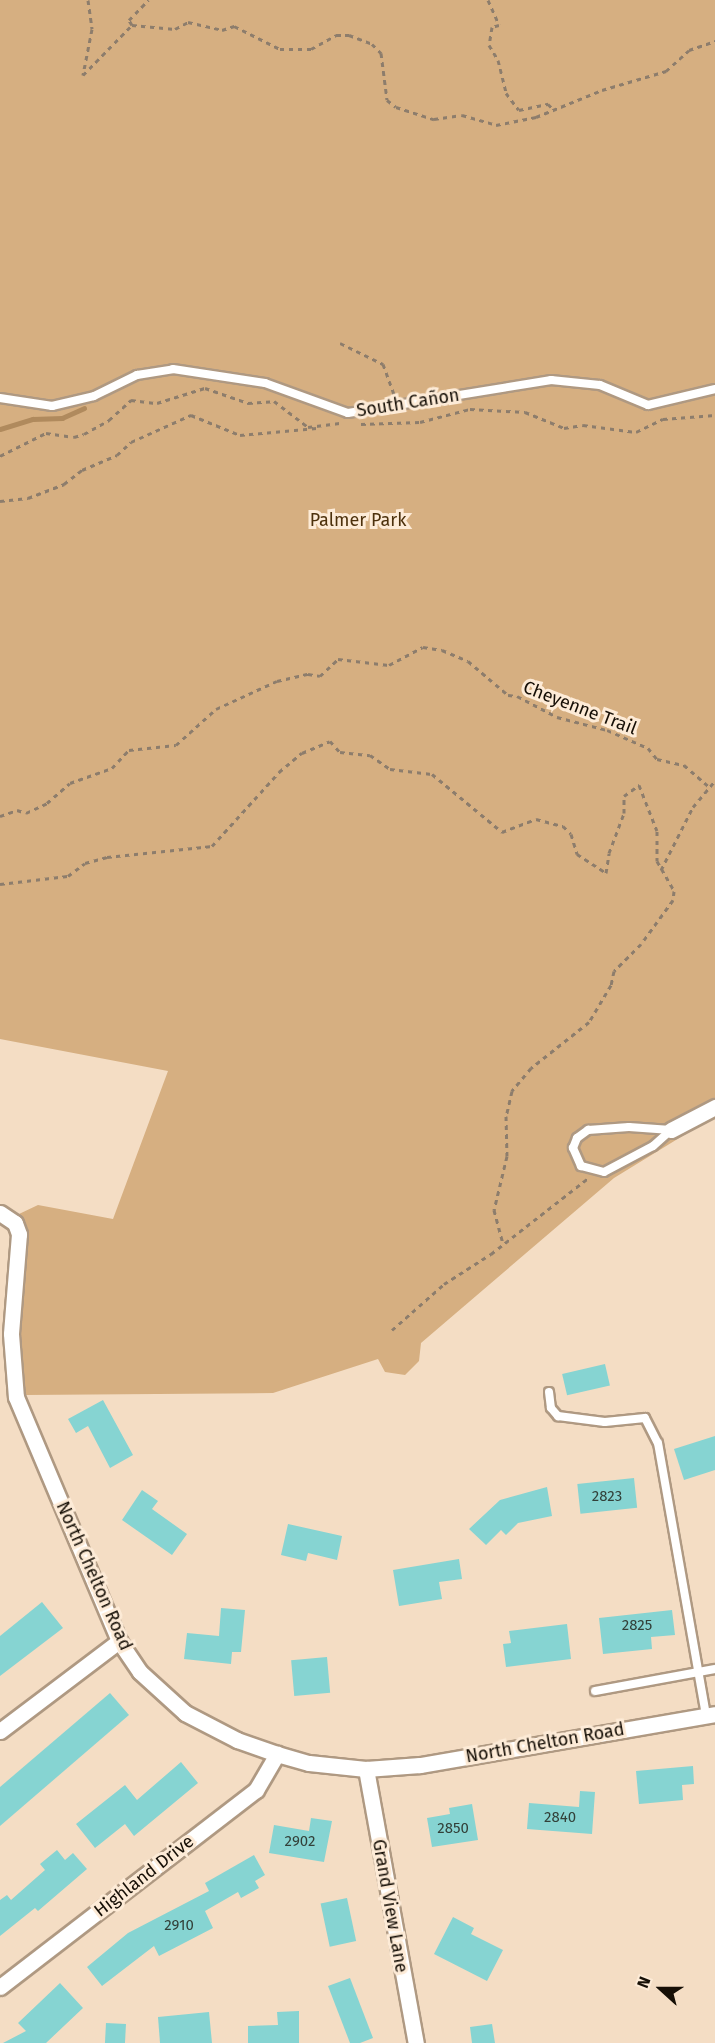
<!DOCTYPE html>
<meta charset="utf-8">
<style>
body{margin:0}
#map{position:relative;width:715px;height:2043px;overflow:hidden;background:#f4ddc4;font-family:"Fira Sans",sans-serif}
div>[style]{position:absolute}
.green>*{inset:0;background:#d6af81}
.stream>*{height:4.5px;margin:-2.25px;padding:0 2.25px;transform-origin:2.25px;border-radius:2.25px;background:#b08a5d}
.building>*{inset:0;background:#86d4d2;transform-origin:0 0}
.path>*{height:3px;margin-top:-1.5px;transform-origin:0;background:repeating-linear-gradient(90deg,#8d7d6c 0 4.5px,transparent 0 9px)}
.roads{filter:drop-shadow(2px 0 #af9982) drop-shadow(-2px 0 #af9982) drop-shadow(0 2px #af9982) drop-shadow(0 -2px #af9982)}
.service>*{height:8px;margin:-4px;padding:0 4px;transform-origin:4px;border-radius:4px;background:#fff}
.minor>*{height:15px;margin:-7.5px;padding:0 7.5px;transform-origin:7.5px;border-radius:7.5px;background:#fff}
span{translate:-50% -50%;white-space:nowrap;text-align:center;line-height:1.15;-webkit-text-stroke:6px #fdebd7;paint-order:stroke}
.number-label{font-size:15px;color:#324039}
.number-label span{-webkit-text-stroke-width:0}
.street-label{font-size:18px;color:#160f06}
.park-label{font-size:18px;color:#4d310c}
.north{position:absolute;left:631px;top:1959px;width:60px;height:60px;-webkit-text-stroke:4px #fdebd7;paint-order:stroke;rotate:291deg;font-size:16px;font-weight:700;line-height:24px;text-align:center;color:#160f06}
.north::after{content:'';display:block;margin:auto;width:21px;height:27px;background:#160f06;clip-path:polygon(50% 0,100% 100%,50% 72%,0 100%)}
</style>
<div id="map">
<div class="green">
<div style="clip-path:polygon(0 0,715px 0,715px 1116px,614px 1178px,421px 1343px,419px 1361px,405px 1375px,385px 1372px,378px 1359px,273px 1393px,25px 1395px,21px 1385px,19px 1344px,27px 1233px,19px 1214px,38px 1205px,113px 1219px,168px 1071px,0 1039px)"></div>
</div>
<div class="stream">
<div style="left:0;top:429px;width:34px;rotate:-17deg"></div>
<div style="left:33px;top:419px;width:29px;rotate:-2deg"></div>
<div style="left:62px;top:418px;width:24px;rotate:-24deg"></div>
</div>
<div class="building">
<div style="left:605px;top:1364px;width:22px;height:44px;rotate:77deg"></div>
<div style="clip-path:polygon(103px 1400px,133px 1455px,110px 1468px,88px 1426px,76px 1433px,68px 1419px)"></div>
<div style="clip-path:polygon(715px 1436px,715px 1470px,684px 1480px,674px 1449px)"></div>
<div style="left:634px;top:1478px;width:30px;height:57px;rotate:84deg"></div>
<div style="clip-path:polygon(547px 1487px,552px 1516px,518px 1523px,506px 1535px,501px 1530px,486px 1545px,469px 1529px,500px 1500px)"></div>
<div style="clip-path:polygon(142px 1490px,158px 1501px,152px 1509px,187px 1534px,172px 1555px,122px 1520px)"></div>
<div style="clip-path:polygon(288px 1524px,342px 1536px,337px 1560px,308px 1553px,306px 1561px,281px 1555px)"></div>
<div style="clip-path:polygon(459px 1559px,462px 1579px,439px 1582px,442px 1599px,399px 1606px,393px 1570px)"></div>
<div style="clip-path:polygon(42px 1602px,63px 1628px,0 1676px,0 1636px)"></div>
<div style="clip-path:polygon(221px 1608px,245px 1610px,241px 1652px,232px 1652px,231px 1664px,184px 1659px,187px 1633px,219px 1636px)"></div>
<div style="clip-path:polygon(672px 1610px,675px 1635px,651px 1637px,652px 1649px,603px 1654px,599px 1618px)"></div>
<div style="clip-path:polygon(567px 1624px,571px 1659px,506px 1667px,503px 1644px,511px 1643px,509px 1631px)"></div>
<div style="left:327px;top:1657px;width:36px;height:36px;rotate:85deg"></div>
<div style="clip-path:polygon(110px 1693px,129px 1715px,0 1826px,0 1787px)"></div>
<div style="clip-path:polygon(181px 1762px,198px 1783px,134px 1836px,125px 1824px,95px 1848px,76px 1824px,125px 1785px,137px 1800px)"></div>
<div style="clip-path:polygon(693px 1766px,694px 1784px,682px 1785px,683px 1800px,639px 1804px,636px 1771px)"></div>
<div style="clip-path:polygon(580px 1791px,595px 1792px,592px 1834px,527px 1829px,529px 1803px,579px 1807px)"></div>
<div style="clip-path:polygon(472px 1804px,478px 1840px,432px 1847px,427px 1818px,450px 1814px,449px 1808px)"></div>
<div style="clip-path:polygon(311px 1818px,332px 1821px,324px 1862px,269px 1853px,274px 1825px,309px 1831px)"></div>
<div style="clip-path:polygon(57px 1850px,65px 1860px,73px 1853px,87px 1869px,38px 1911px,35px 1908px,0 1936px,0 1900px,7px 1895px,11px 1900px,45px 1870px,40px 1864px)"></div>
<div style="clip-path:polygon(254px 1855px,265px 1875px,255px 1881px,259px 1888px,241px 1898px,238px 1892px,205px 1911px,213px 1928px,159px 1956px,154px 1946px,102px 1986px,87px 1967px,128px 1933px,209px 1891px,205px 1883px)"></div>
<div style="left:347px;top:1898px;width:44px;height:27px;rotate:78deg"></div>
<div style="clip-path:polygon(453px 1917px,474px 1928px,471px 1934px,503px 1950px,487px 1981px,434px 1954px)"></div>
<div style="clip-path:polygon(350px 1978px,373px 2038px,360px 2043px,350px 2043px,328px 1986px)"></div>
<div style="clip-path:polygon(60px 1983px,83px 2008px,46px 2043px,3px 2043px,26px 2031px,18px 2023px)"></div>
<div style="clip-path:polygon(299px 2011px,299px 2043px,248px 2043px,248px 2026px,278px 2025px,277px 2012px)"></div>
<div style="clip-path:polygon(209px 2012px,212px 2043px,160px 2043px,158px 2017px)"></div>
<div style="left:106px;top:2023px;width:20px;height:20px;rotate:3deg"></div>
<div style="clip-path:polygon(492px 2024px,495px 2043px,472px 2043px,470px 2027px)"></div>
</div>
<div class="path">
<div style="left:88px;top:0;width:29px;rotate:82deg"></div>
<div style="left:92px;top:29px;width:47px;rotate:101.1deg"></div>
<div style="left:83px;top:75px;width:70px;rotate:-45.6deg"></div>
<div style="left:132px;top:25px;width:43px;rotate:5.3deg"></div>
<div style="left:175px;top:29px;width:15px;rotate:-28deg"></div>
<div style="left:188px;top:22px;width:35px;rotate:13deg"></div>
<div style="left:222px;top:30px;width:13px;rotate:-18deg"></div>
<div style="left:234px;top:26px;width:51px;rotate:26.6deg"></div>
<div style="left:280px;top:49px;width:31px"></div>
<div style="left:311px;top:49px;width:29px;rotate:-29deg"></div>
<div style="left:336px;top:35px;width:13px"></div>
<div style="left:349px;top:35px;width:25px;rotate:21deg"></div>
<div style="left:372px;top:44px;width:13px;rotate:45deg"></div>
<div style="left:381px;top:53px;width:47px;rotate:82.7deg"></div>
<div style="left:387px;top:100px;width:11px;rotate:38deg"></div>
<div style="left:396px;top:107px;width:40px;rotate:18deg"></div>
<div style="left:434px;top:119px;width:28px;rotate:-8deg"></div>
<div style="left:462px;top:115px;width:35px;rotate:16deg"></div>
<div style="left:496px;top:125px;width:41px;rotate:-11.3deg"></div>
<div style="left:536px;top:117px;width:71px;rotate:-22.2deg"></div>
<div style="left:602px;top:90px;width:67px;rotate:-16.5deg"></div>
<div style="left:666px;top:71px;width:31px;rotate:-42deg"></div>
<div style="left:689px;top:50px;width:28px;rotate:-19deg"></div>
<div style="left:488px;top:0;width:27px;rotate:66deg"></div>
<div style="left:499px;top:25px;width:7px;rotate:164deg"></div>
<div style="left:492px;top:27px;width:18px;rotate:99deg"></div>
<div style="left:489px;top:45px;width:17px;rotate:59deg"></div>
<div style="left:498px;top:60px;width:34px;rotate:76deg"></div>
<div style="left:506px;top:93px;width:21px;rotate:53deg"></div>
<div style="left:519px;top:110px;width:30px;rotate:-12deg"></div>
<div style="left:548px;top:104px;width:7px;rotate:45deg"></div>
<div style="left:132px;top:25px;width:6px;rotate:-121deg"></div>
<div style="left:129px;top:20px;width:28px;rotate:-46deg"></div>
<div style="left:340px;top:343px;width:48px;rotate:26deg"></div>
<div style="left:383px;top:364px;width:33px;rotate:70deg"></div>
<div style="left:361px;top:424px;width:59px;rotate:-1.9deg"></div>
<div style="left:420px;top:422px;width:52px;rotate:-14.6deg"></div>
<div style="left:470px;top:409px;width:55px;rotate:3.1deg"></div>
<div style="left:525px;top:412px;width:42px;rotate:22.3deg"></div>
<div style="left:564px;top:428px;width:19px;rotate:-9deg"></div>
<div style="left:583px;top:425px;width:53px;rotate:7.5deg"></div>
<div style="left:636px;top:432px;width:30px;rotate:-26deg"></div>
<div style="left:663px;top:419px;width:52px;rotate:-4.4deg"></div>
<div style="left:0;top:456px;width:51px;rotate:-26.6deg"></div>
<div style="left:46px;top:433px;width:28px;rotate:8deg"></div>
<div style="left:74px;top:437px;width:10px;rotate:-17deg"></div>
<div style="left:84px;top:434px;width:29px;rotate:-29deg"></div>
<div style="left:109px;top:420px;width:30px;rotate:-42deg"></div>
<div style="left:131px;top:400px;width:26px;rotate:7deg"></div>
<div style="left:157px;top:403px;width:50px;rotate:-17.4deg"></div>
<div style="left:205px;top:388px;width:46px;rotate:19.2deg"></div>
<div style="left:248px;top:403px;width:26px;rotate:-4deg"></div>
<div style="left:274px;top:401px;width:43px;rotate:37.4deg"></div>
<div style="left:308px;top:427px;width:34px;rotate:-7deg"></div>
<div style="left:0;top:501px;width:28px;rotate:-6deg"></div>
<div style="left:28px;top:498px;width:39px;rotate:-21deg"></div>
<div style="left:64px;top:484px;width:23px;rotate:-38deg"></div>
<div style="left:82px;top:470px;width:38px;rotate:-23deg"></div>
<div style="left:117px;top:455px;width:19px;rotate:-43deg"></div>
<div style="left:131px;top:442px;width:66px;rotate:-24.2deg"></div>
<div style="left:191px;top:415px;width:53px;rotate:22.2deg"></div>
<div style="left:240px;top:435px;width:77px;rotate:-5.2deg"></div>
<div style="left:0;top:816px;width:18px;rotate:-19deg"></div>
<div style="left:17px;top:810px;width:9px;rotate:18deg"></div>
<div style="left:26px;top:813px;width:23px;rotate:-25deg"></div>
<div style="left:47px;top:803px;width:30px;rotate:-41deg"></div>
<div style="left:70px;top:783px;width:45px;rotate:-19.7deg"></div>
<div style="left:112px;top:768px;width:25px;rotate:-47deg"></div>
<div style="left:129px;top:750px;width:47px;rotate:-6.1deg"></div>
<div style="left:176px;top:745px;width:54px;rotate:-42deg"></div>
<div style="left:216px;top:709px;width:67px;rotate:-24.7deg"></div>
<div style="left:277px;top:681px;width:32px;rotate:-13deg"></div>
<div style="left:308px;top:674px;width:12px;rotate:9deg"></div>
<div style="left:320px;top:676px;width:25px;rotate:-43deg"></div>
<div style="left:338px;top:659px;width:51px;rotate:6.7deg"></div>
<div style="left:389px;top:665px;width:38px;rotate:-28deg"></div>
<div style="left:423px;top:647px;width:19px;rotate:9deg"></div>
<div style="left:442px;top:650px;width:28px;rotate:23deg"></div>
<div style="left:468px;top:661px;width:52px;rotate:40.4deg"></div>
<div style="left:508px;top:695px;width:9px;rotate:6deg"></div>
<div style="left:517px;top:696px;width:45px;rotate:27.7deg"></div>
<div style="left:557px;top:717px;width:52px;rotate:14.6deg"></div>
<div style="left:607px;top:730px;width:45px;rotate:23.7deg"></div>
<div style="left:648px;top:748px;width:14px;rotate:51deg"></div>
<div style="left:657px;top:759px;width:28px;rotate:13deg"></div>
<div style="left:684px;top:765px;width:33px;rotate:41deg"></div>
<div style="left:661px;top:870px;width:71px;rotate:-63.1deg"></div>
<div style="left:693px;top:807px;width:34px;rotate:-50deg"></div>
<div style="left:0;top:884px;width:68px;rotate:-6.7deg"></div>
<div style="left:68px;top:876px;width:21px;rotate:-37deg"></div>
<div style="left:85px;top:863px;width:23px;rotate:-15deg"></div>
<div style="left:107px;top:857px;width:106px;rotate:-6deg"></div>
<div style="left:212px;top:846px;width:100px;rotate:-47.8deg"></div>
<div style="left:279px;top:772px;width:30px;rotate:-40deg"></div>
<div style="left:302px;top:753px;width:30px;rotate:-23deg"></div>
<div style="left:330px;top:741px;width:15px;rotate:48deg"></div>
<div style="left:340px;top:752px;width:30px;rotate:6deg"></div>
<div style="left:370px;top:755px;width:24px;rotate:35deg"></div>
<div style="left:390px;top:769px;width:42px;rotate:6.8deg"></div>
<div style="left:432px;top:774px;width:91px;rotate:39.6deg"></div>
<div style="left:502px;top:832px;width:36px;rotate:-21deg"></div>
<div style="left:536px;top:819px;width:28px;rotate:15deg"></div>
<div style="left:563px;top:826px;width:11px;rotate:45deg"></div>
<div style="left:571px;top:834px;width:21px;rotate:73deg"></div>
<div style="left:577px;top:854px;width:35px;rotate:33deg"></div>
<div style="left:606px;top:873px;width:20px;rotate:-81deg"></div>
<div style="left:609px;top:853px;width:43px;rotate:-69.4deg"></div>
<div style="left:624px;top:813px;width:17px;rotate:-90deg"></div>
<div style="left:624px;top:796px;width:19px;rotate:-36deg"></div>
<div style="left:639px;top:785px;width:49px;rotate:68.6deg"></div>
<div style="left:657px;top:831px;width:30px;rotate:90deg"></div>
<div style="left:657px;top:861px;width:34px;rotate:60deg"></div>
<div style="left:674px;top:891px;width:9px;rotate:96deg"></div>
<div style="left:673px;top:900px;width:54px;rotate:126deg"></div>
<div style="left:641px;top:944px;width:38px;rotate:135deg"></div>
<div style="left:614px;top:971px;width:14px;rotate:102deg"></div>
<div style="left:611px;top:985px;width:43px;rotate:120.7deg"></div>
<div style="left:589px;top:1022px;width:74px;rotate:141.6deg"></div>
<div style="left:531px;top:1068px;width:30px;rotate:130deg"></div>
<div style="left:512px;top:1091px;width:26px;rotate:103deg"></div>
<div style="left:506px;top:1116px;width:40px;rotate:88.6deg"></div>
<div style="left:507px;top:1156px;width:56px;rotate:103.5deg"></div>
<div style="left:494px;top:1210px;width:34px;rotate:75deg"></div>
<div style="left:392px;top:1330px;width:69px;rotate:-41.5deg"></div>
<div style="left:444px;top:1284px;width:56px;rotate:-32.6deg"></div>
<div style="left:491px;top:1254px;width:122px;rotate:-38deg"></div>
</div>
<div class="roads">
<div class="service">
<div style="left:0;top:398px;width:53px;rotate:8.7deg"></div>
<div style="left:52px;top:406px;width:43px;rotate:-13.4deg"></div>
<div style="left:94px;top:396px;width:48px;rotate:-26deg"></div>
<div style="left:137px;top:375px;width:36px;rotate:-9deg"></div>
<div style="left:173px;top:369px;width:93px;rotate:8.7deg"></div>
<div style="left:265px;top:383px;width:88px;rotate:19.9deg"></div>
<div style="left:348px;top:413px;width:206px;rotate:-9.2deg"></div>
<div style="left:551px;top:380px;width:49px;rotate:5.8deg"></div>
<div style="left:600px;top:385px;width:52px;rotate:22.6deg"></div>
<div style="left:648px;top:405px;width:69px;rotate:-13.4deg"></div>
<div style="left:629px;top:1127px;width:42px;rotate:4.1deg"></div>
<div style="left:671px;top:1130px;width:24px;rotate:138deg"></div>
<div style="left:653px;top:1146px;width:55px;rotate:152deg"></div>
<div style="left:604px;top:1172px;width:24px;rotate:-165deg"></div>
<div style="left:581px;top:1166px;width:20px;rotate:-114deg"></div>
<div style="left:573px;top:1148px;width:11px;rotate:-68deg"></div>
<div style="left:577px;top:1138px;width:14px;rotate:-36deg"></div>
<div style="left:588px;top:1130px;width:41px;rotate:-4.2deg"></div>
<div style="left:549px;top:1392px;width:16px;rotate:83deg"></div>
<div style="left:551px;top:1408px;width:11px;rotate:49deg"></div>
<div style="left:558px;top:1416px;width:47px;rotate:7.3deg"></div>
<div style="left:605px;top:1422px;width:40px;rotate:-5.7deg"></div>
<div style="left:645px;top:1418px;width:28px;rotate:63deg"></div>
<div style="left:658px;top:1443px;width:276px;rotate:80deg"></div>
<div style="left:595px;top:1691px;width:122px;rotate:-10.4deg"></div>
</div>
<div class="minor">
<div style="left:671px;top:1130px;width:50px;rotate:-27.6deg"></div>
<div style="left:0;top:1213px;width:18px;rotate:34deg"></div>
<div style="left:15px;top:1223px;width:12px;rotate:70deg"></div>
<div style="left:19px;top:1234px;width:100px;rotate:94.6deg"></div>
<div style="left:11px;top:1334px;width:63px;rotate:85.5deg"></div>
<div style="left:16px;top:1397px;width:265px;rotate:67.1deg"></div>
<div style="left:119px;top:1641px;width:37px;rotate:56deg"></div>
<div style="left:140px;top:1672px;width:61px;rotate:42.3deg"></div>
<div style="left:185px;top:1713px;width:59px;rotate:27.4deg"></div>
<div style="left:237px;top:1740px;width:42px;rotate:19.3deg"></div>
<div style="left:277px;top:1754px;width:33px;rotate:16deg"></div>
<div style="left:309px;top:1763px;width:57px;rotate:6deg"></div>
<div style="left:366px;top:1769px;width:54px;rotate:-4.2deg"></div>
<div style="left:420px;top:1765px;width:299px;rotate:-9.8deg"></div>
<div style="left:0;top:1731px;width:149px;rotate:-37.1deg"></div>
<div style="left:366px;top:1769px;width:279px;rotate:79.7deg"></div>
<div style="left:0;top:1987px;width:323px;rotate:-37.6deg"></div>
<div style="left:256px;top:1790px;width:42px;rotate:-59.7deg"></div>
</div>
</div>
<div class="number-label">
<span style="left:607px;top:1497px">2823</span>
<span style="left:637px;top:1626px">2825</span>
<span style="left:560px;top:1818px">2840</span>
<span style="left:453px;top:1829px">2850</span>
<span style="left:300px;top:1842px">2902</span>
<span style="left:179px;top:1926px">2910</span>
</div>
<div class="street-label">
<span style="left:408px;top:403px;rotate:-9deg">South Cañon</span>
<span style="left:580px;top:708px;rotate:21deg">Cheyenne Trail</span>
<span style="left:94px;top:1576px;rotate:66deg">North Chelton Road</span>
<span style="left:545px;top:1743px;rotate:-10deg">North Chelton Road</span>
<span style="left:144px;top:1876px;rotate:-38deg">Highland Drive</span>
<span style="left:390px;top:1906px;rotate:80deg">Grand View Lane</span>
</div>
<div class="park-label">
<span style="left:358px;top:520px">Palmer Park</span>
</div>
<div class="north">N</div>
</div>
